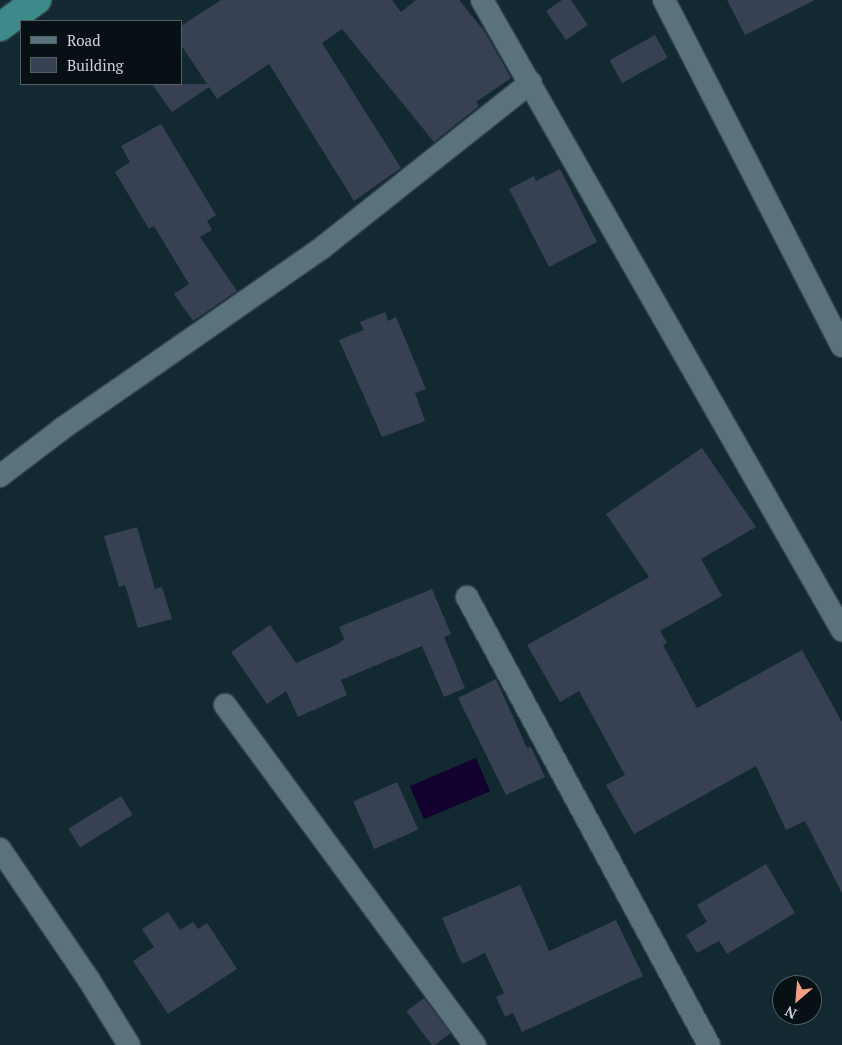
<!DOCTYPE html>
<style>
body{margin:0}
#map{position:relative;width:842px;height:1045px;overflow:hidden;background:#122932;font-family:"PT Serif",serif}
div>[style]{position:absolute}
.water>*{inset:0;background:#12002e;transform-origin:0 0}
.building>*{inset:0;background:#374153;transform-origin:0 0}
.roads{filter:drop-shadow(1px 0 #35444c) drop-shadow(-1px 0 #35444c) drop-shadow(0 1px #35444c) drop-shadow(0 -1px #35444c)}
.minor>*{height:22px;margin:-11px;padding:0 11px;transform-origin:11px;border-radius:11px;background:#59727d}
.trunk>*{height:28px;margin:-14px;padding:0 14px;transform-origin:14px;border-radius:14px;background:#3c8b8a}
span{translate:-50% -50%;white-space:nowrap;text-align:center;line-height:1.15;-webkit-text-stroke:4.5px #071014;paint-order:stroke}
.legend{position:absolute;left:20px;top:20px;width:162px;height:65px;box-sizing:border-box;background:#071014;border:1px solid #556064;margin:0;padding:6px 9px;list-style:none;font-size:15px;color:#cad7dd}
.legend li{display:flex;align-items:center;gap:10px;height:25px}
.legend b{width:25px;border:1px solid #556064}
.north{position:absolute;left:772px;top:975px;width:50px;height:50px;box-sizing:border-box;background:#071014;border:1px solid #556064;border-radius:50%;rotate:207deg;font-size:14px;font-weight:700;line-height:20px;text-align:center;color:#cad7dd}
.north::after{content:'';display:block;margin:auto;width:18px;height:22px;background:#f39f84;clip-path:polygon(50% 0,100% 100%,50% 72%,0 100%)}
</style>
<div id="map">
<div class="water">
<div style="left:476px;top:758px;width:36px;height:72px;rotate:67deg"></div>
</div>
<div class="building">
<div style="clip-path:polygon(221px 0,392px 0,401px 12px,416px 0,459px 0,485px 32px,511px 78px,476px 102px,479px 106px,434px 142px,342px 29px,322px 43px,401px 168px,354px 201px,269px 64px,217px 99px,209px 87px,172px 112px,152px 84px,207px 84px,181px 45px,181px 26px)"></div>
<div style="clip-path:polygon(562px 0,571px 0,588px 25px,566px 40px,546px 11px)"></div>
<div style="clip-path:polygon(727px 0,815px 0,745px 35px)"></div>
<div style="left:655px;top:35px;width:26px;height:52px;rotate:61deg"></div>
<div style="clip-path:polygon(161px 124px,216px 215px,207px 221px,212px 230px,200px 237px,237px 291px,193px 321px,174px 294px,189px 284px,154px 226px,149px 229px,115px 172px,130px 162px,121px 146px)"></div>
<div style="clip-path:polygon(560px 169px,597px 242px,549px 267px,509px 189px,534px 176px,536px 181px)"></div>
<div style="clip-path:polygon(385px 312px,388px 321px,396px 317px,426px 389px,415px 393px,425px 421px,382px 437px,339px 340px,364px 330px,360px 322px)"></div>
<div style="clip-path:polygon(702px 448px,756px 527px,701px 559px,722px 596px,660px 631px,667px 643px,663px 645px,697px 708px,802px 650px,842px 722px,842px 893px,805px 821px,786px 830px,756px 766px,634px 834px,606px 785px,625px 775px,579px 691px,560px 702px,527px 645px,649px 577px,606px 514px)"></div>
<div style="clip-path:polygon(137px 527px,155px 589px,162px 587px,172px 619px,138px 628px,125px 585px,119px 587px,104px 536px)"></div>
<div style="clip-path:polygon(432px 589px,451px 634px,444px 637px,465px 688px,444px 697px,422px 646px,341px 680px,347px 695px,298px 717px,286px 691px,267px 704px,231px 652px,270px 625px,296px 663px,338px 644px,344px 639px,339px 627px)"></div>
<div style="clip-path:polygon(496px 679px,527px 748px,531px 747px,545px 777px,506px 795px,458px 698px)"></div>
<div style="left:397px;top:782px;width:52px;height:48px;rotate:66deg"></div>
<div style="left:121px;top:796px;width:22px;height:62px;rotate:58deg"></div>
<div style="clip-path:polygon(766px 864px,795px 913px,727px 954px,719px 941px,697px 953px,686px 935px,707px 922px,697px 905px)"></div>
<div style="clip-path:polygon(520px 885px,549px 951px,616px 920px,643px 976px,522px 1032px,513px 1013px,505px 1017px,496px 997px,504px 993px,485px 953px,462px 964px,442px 918px)"></div>
<div style="clip-path:polygon(168px 912px,180px 930px,193px 922px,198px 929px,207px 923px,237px 969px,168px 1014px,133px 961px,154px 947px,142px 929px)"></div>
<div style="left:424px;top:998px;width:44px;height:22px;rotate:53deg"></div>
</div>
<div class="roads">
<div class="minor">
<div style="left:482px;top:0;width:726px;rotate:60.26deg"></div>
<div style="left:664px;top:0;width:389px;rotate:62.8deg"></div>
<div style="left:0;top:476px;width:79px;rotate:-37.3deg"></div>
<div style="left:63px;top:428px;width:317px;rotate:-34.8deg"></div>
<div style="left:323px;top:247px;width:265px;rotate:-38.4deg"></div>
<div style="left:467px;top:597px;width:509px;rotate:61.62deg"></div>
<div style="left:225px;top:705px;width:422px;rotate:53.7deg"></div>
<div style="left:0;top:849px;width:158px;rotate:55.8deg"></div>
<div style="left:89px;top:980px;width:76px;rotate:58.4deg"></div>
</div>
<div class="trunk">
<div style="left:0;top:27px;width:46px;rotate:-36.1deg"></div>
</div>
</div>
<ul class="legend">
<li><b style="height:6px;background:#59727d"></b>Road</li>
<li><b style="height:14px;background:#374153"></b>Building</li>
</ul>
<div class="north">N</div>
</div>
